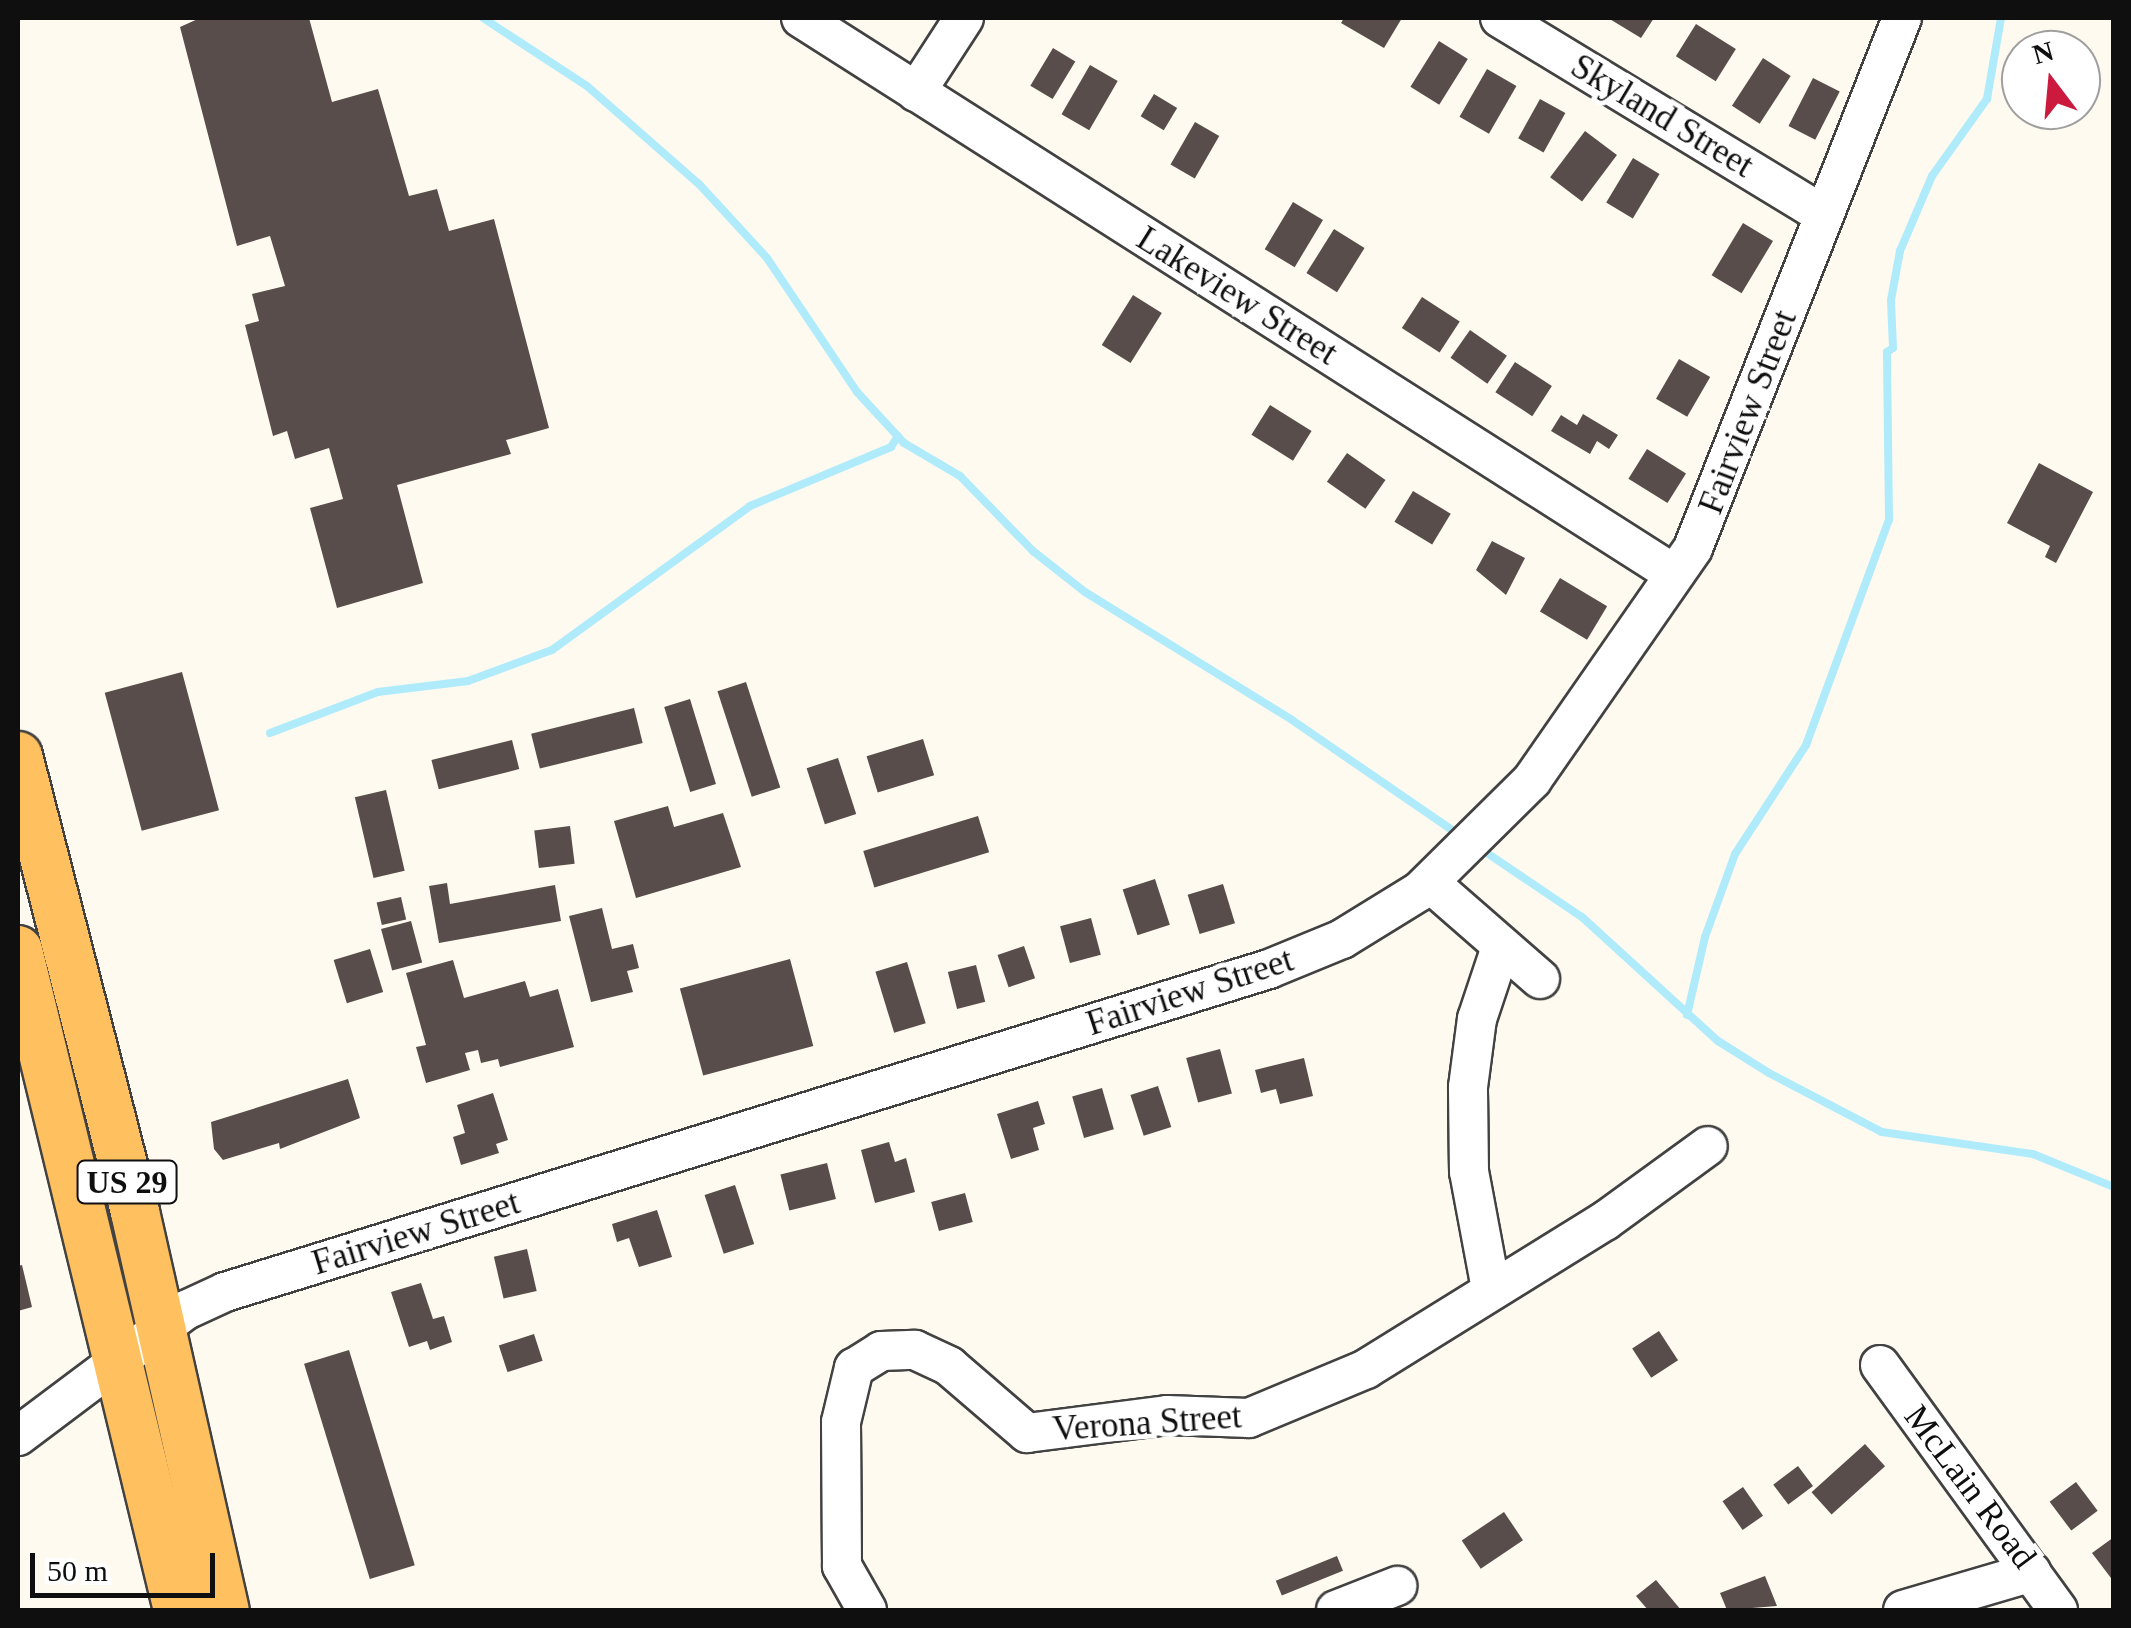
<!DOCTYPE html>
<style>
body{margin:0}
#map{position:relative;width:2131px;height:1628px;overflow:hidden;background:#fffaf0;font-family:"Times New Roman",serif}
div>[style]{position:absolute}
.stream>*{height:8px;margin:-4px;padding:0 4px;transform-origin:4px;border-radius:4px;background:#b0ebfb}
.building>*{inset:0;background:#584d4a;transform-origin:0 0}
.roads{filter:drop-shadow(2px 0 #424242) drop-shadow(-2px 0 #424242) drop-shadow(0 2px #424242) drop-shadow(0 -2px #424242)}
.minor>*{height:38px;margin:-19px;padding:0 19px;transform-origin:19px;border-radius:19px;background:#fff}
.major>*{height:48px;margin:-24px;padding:0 24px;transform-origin:24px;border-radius:24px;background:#ffc060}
span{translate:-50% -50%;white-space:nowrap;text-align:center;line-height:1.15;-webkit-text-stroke:10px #fff;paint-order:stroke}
.shield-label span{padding:2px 8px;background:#fff;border:2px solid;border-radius:8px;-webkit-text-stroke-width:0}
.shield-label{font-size:32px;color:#0f0f0f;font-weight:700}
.street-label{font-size:35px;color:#0f0f0f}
.frame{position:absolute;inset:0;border:20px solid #0f0f0f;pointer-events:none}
.north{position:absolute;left:2001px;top:30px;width:100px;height:100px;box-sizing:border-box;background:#fff;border:2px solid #9f9f9f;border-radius:50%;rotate:344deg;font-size:28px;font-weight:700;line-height:40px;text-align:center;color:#0f0f0f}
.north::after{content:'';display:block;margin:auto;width:35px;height:45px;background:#cb1a3e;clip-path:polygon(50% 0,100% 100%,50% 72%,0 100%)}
.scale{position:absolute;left:30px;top:1553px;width:185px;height:45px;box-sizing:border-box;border:5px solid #0f0f0f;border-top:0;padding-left:12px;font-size:30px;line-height:35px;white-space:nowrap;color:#0f0f0f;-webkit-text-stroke:8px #fff;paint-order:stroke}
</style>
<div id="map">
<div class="stream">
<div style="left:483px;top:18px;width:124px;rotate:33.2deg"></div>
<div style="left:587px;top:86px;width:149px;rotate:41.2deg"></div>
<div style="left:699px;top:184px;width:100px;rotate:47.4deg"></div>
<div style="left:767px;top:258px;width:161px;rotate:56.1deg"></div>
<div style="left:857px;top:392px;width:69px;rotate:47.3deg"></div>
<div style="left:904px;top:443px;width:65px;rotate:30.5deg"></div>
<div style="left:960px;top:476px;width:105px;rotate:45.8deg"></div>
<div style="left:1033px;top:551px;width:66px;rotate:38.3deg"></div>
<div style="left:1085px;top:592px;width:243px;rotate:31.7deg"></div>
<div style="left:1292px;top:720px;width:205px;rotate:34.5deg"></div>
<div style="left:270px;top:733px;width:116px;rotate:-20.8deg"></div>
<div style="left:378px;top:692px;width:91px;rotate:-7deg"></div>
<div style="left:468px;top:681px;width:90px;rotate:-20.3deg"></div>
<div style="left:552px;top:650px;width:245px;rotate:-36deg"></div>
<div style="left:750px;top:506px;width:153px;rotate:-22.7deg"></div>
<div style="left:891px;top:447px;width:13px;rotate:-58deg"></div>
<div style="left:1481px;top:849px;width:122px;rotate:34deg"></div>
<div style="left:1582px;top:917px;width:184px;rotate:42.4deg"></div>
<div style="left:1718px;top:1041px;width:60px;rotate:32.1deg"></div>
<div style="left:1769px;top:1073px;width:127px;rotate:27.6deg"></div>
<div style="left:1882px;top:1132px;width:153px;rotate:8.3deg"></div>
<div style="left:2033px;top:1154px;width:87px;rotate:22.2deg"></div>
<div style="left:1687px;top:1015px;width:80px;rotate:-77deg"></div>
<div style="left:1705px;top:937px;width:88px;rotate:-70.1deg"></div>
<div style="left:1735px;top:854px;width:130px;rotate:-56.9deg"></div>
<div style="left:1806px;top:745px;width:240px;rotate:-69.8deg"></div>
<div style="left:1889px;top:520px;width:168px;rotate:-90.7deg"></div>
<div style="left:1887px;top:352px;width:7px;rotate:-34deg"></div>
<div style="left:1893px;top:348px;width:48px;rotate:-92.4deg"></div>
<div style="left:1891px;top:300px;width:50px;rotate:-79.6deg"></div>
<div style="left:1900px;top:251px;width:82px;rotate:-66.9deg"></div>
<div style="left:1932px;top:176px;width:95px;rotate:-54.5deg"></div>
<div style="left:1987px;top:99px;width:82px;rotate:-80.2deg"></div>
</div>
<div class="building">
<div style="clip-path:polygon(200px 18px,309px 18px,332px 102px,378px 89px,409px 196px,437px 189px,449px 231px,494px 219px,549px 428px,506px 440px,511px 454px,397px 485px,423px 583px,337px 608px,310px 508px,343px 499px,329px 448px,295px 459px,287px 431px,273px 436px,245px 325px,259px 321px,252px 294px,285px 286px,270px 236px,237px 246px,180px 27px)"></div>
<div style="clip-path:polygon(1344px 18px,1402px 18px,1384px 48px,1341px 23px)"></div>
<div style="clip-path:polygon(1608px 18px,1654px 18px,1641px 38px)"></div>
<div style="left:1696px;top:24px;width:47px;height:38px;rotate:32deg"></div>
<div style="left:1439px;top:41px;width:34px;height:54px;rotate:32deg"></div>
<div style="left:1053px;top:48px;width:26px;height:44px;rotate:31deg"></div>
<div style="left:1763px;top:58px;width:33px;height:57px;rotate:33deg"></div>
<div style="left:1090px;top:65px;width:32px;height:57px;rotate:30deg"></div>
<div style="left:1487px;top:69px;width:34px;height:55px;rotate:30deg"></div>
<div style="left:1813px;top:78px;width:30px;height:54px;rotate:27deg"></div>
<div style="left:1154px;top:94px;width:27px;height:26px;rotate:31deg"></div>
<div style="left:1540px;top:99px;width:29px;height:45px;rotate:29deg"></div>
<div style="left:1195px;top:122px;width:28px;height:49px;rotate:30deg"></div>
<div style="left:1585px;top:131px;width:40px;height:58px;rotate:37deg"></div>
<div style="left:1633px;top:158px;width:31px;height:52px;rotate:31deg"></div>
<div style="left:1293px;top:202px;width:35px;height:55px;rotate:31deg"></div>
<div style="left:1743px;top:223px;width:35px;height:61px;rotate:31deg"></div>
<div style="left:1334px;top:229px;width:36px;height:52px;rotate:32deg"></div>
<div style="left:1133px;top:295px;width:34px;height:59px;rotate:32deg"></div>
<div style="left:1422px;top:297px;width:45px;height:37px;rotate:33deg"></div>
<div style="left:1470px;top:330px;width:45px;height:34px;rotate:35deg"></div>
<div style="left:1679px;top:359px;width:36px;height:46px;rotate:30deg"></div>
<div style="left:1515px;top:362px;width:44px;height:36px;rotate:33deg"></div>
<div style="left:1270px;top:405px;width:49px;height:35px;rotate:32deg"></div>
<div style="clip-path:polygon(1583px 414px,1618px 435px,1609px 449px,1597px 441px,1590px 454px,1551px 431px,1561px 415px,1577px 425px)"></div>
<div style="left:1647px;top:449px;width:46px;height:35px;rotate:32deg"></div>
<div style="left:1347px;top:453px;width:47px;height:35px;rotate:35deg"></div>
<div style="clip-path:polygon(2039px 463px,2093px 492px,2056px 563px,2045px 557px,2050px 546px,2007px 523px)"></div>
<div style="left:1413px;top:491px;width:44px;height:36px;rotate:31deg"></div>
<div style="clip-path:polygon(1492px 541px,1525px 558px,1506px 595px,1476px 570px)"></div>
<div style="left:1560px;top:578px;width:55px;height:39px;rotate:31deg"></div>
<div style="left:182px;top:672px;width:143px;height:80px;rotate:75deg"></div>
<div style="left:746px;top:682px;width:111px;height:30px;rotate:72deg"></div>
<div style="left:690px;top:699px;width:89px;height:27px;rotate:73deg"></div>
<div style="left:634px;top:708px;width:36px;height:106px;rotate:76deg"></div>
<div style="left:923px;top:739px;width:38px;height:59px;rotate:73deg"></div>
<div style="left:512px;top:740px;width:30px;height:83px;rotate:76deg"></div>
<div style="left:838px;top:758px;width:59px;height:33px;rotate:72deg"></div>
<div style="left:386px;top:790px;width:83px;height:32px;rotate:77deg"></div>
<div style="clip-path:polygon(668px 806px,674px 827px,723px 813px,741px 867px,636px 898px,614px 821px)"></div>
<div style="left:978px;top:816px;width:38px;height:120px;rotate:73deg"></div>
<div style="left:570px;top:826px;width:38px;height:36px;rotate:83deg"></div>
<div style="left:1155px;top:879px;width:48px;height:34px;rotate:72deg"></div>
<div style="clip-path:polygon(447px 883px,450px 904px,555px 885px,561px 921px,439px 943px,429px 886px)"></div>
<div style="left:1223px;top:884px;width:41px;height:37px;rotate:73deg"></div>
<div style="left:401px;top:897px;width:23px;height:25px;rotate:77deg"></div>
<div style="clip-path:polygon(602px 908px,612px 949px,633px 944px,639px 968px,627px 971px,633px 992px,591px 1002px,569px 916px)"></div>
<div style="left:1091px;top:918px;width:38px;height:32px;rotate:75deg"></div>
<div style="left:411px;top:921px;width:43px;height:31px;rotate:75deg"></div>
<div style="left:1024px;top:946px;width:34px;height:28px;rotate:71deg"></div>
<div style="left:370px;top:949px;width:45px;height:38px;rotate:73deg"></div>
<div style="left:790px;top:959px;width:90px;height:114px;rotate:75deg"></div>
<div style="clip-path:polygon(453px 960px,464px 998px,525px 981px,530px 997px,558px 989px,574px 1047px,500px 1067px,498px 1059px,481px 1063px,478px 1050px,465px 1053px,470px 1070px,426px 1083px,416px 1047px,426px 1045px,406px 973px)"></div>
<div style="left:907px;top:962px;width:64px;height:33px;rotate:73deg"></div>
<div style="left:976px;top:965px;width:38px;height:29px;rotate:76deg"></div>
<div style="left:1220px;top:1049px;width:46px;height:35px;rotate:75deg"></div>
<div style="clip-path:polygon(1304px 1058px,1313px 1096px,1280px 1104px,1276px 1089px,1261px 1093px,1255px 1070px)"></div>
<div style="clip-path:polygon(348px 1079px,360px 1118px,280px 1149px,279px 1143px,223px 1160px,214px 1149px,211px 1122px)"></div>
<div style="left:1158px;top:1086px;width:43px;height:29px;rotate:72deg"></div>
<div style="left:1102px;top:1088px;width:43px;height:31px;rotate:74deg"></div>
<div style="clip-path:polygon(493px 1093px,508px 1140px,496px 1144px,499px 1153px,461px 1165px,453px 1137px,465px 1133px,457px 1105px)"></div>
<div style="clip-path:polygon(1038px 1101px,1045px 1124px,1033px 1128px,1039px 1150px,1011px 1159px,997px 1114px)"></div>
<div style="clip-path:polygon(889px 1142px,895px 1162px,906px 1158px,915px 1192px,875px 1203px,861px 1150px)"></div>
<div style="left:827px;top:1163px;width:37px;height:48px;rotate:76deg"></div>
<div style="left:735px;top:1185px;width:62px;height:32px;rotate:72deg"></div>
<div style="left:965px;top:1193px;width:30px;height:35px;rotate:75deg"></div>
<div style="clip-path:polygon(657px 1210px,672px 1257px,639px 1267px,629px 1238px,617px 1242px,612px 1224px)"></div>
<div style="left:527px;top:1249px;width:43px;height:34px;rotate:77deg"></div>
<div style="clip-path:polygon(22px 1265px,32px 1307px,18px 1311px,18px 1266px)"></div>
<div style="clip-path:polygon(421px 1283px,433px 1319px,444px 1316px,452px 1342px,430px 1350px,427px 1341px,409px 1347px,391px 1292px)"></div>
<div style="left:1659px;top:1331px;width:35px;height:32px;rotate:57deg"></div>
<div style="left:534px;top:1334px;width:28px;height:37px;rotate:72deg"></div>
<div style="left:349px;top:1350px;width:225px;height:47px;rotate:73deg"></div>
<div style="left:1865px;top:1444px;width:30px;height:72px;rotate:48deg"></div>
<div style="left:1798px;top:1466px;width:25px;height:31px;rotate:53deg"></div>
<div style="left:2076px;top:1482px;width:36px;height:33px;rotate:53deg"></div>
<div style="left:1743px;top:1487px;width:35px;height:25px;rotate:55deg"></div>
<div style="left:1504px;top:1512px;width:34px;height:51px;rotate:56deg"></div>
<div style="clip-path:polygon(2114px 1537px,2114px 1582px,2092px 1553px)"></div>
<div style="left:1337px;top:1556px;width:16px;height:66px;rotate:68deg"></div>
<div style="clip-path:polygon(1765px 1576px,1777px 1606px,1727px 1610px,1720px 1593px)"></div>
<div style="clip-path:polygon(1656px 1580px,1681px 1610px,1648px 1610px,1636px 1596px)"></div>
</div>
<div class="roads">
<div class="minor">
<div style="left:801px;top:18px;width:1035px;rotate:32.49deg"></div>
<div style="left:1500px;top:18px;width:379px;rotate:31.3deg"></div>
<div style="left:916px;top:92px;width:88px;rotate:-57deg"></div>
<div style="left:1430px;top:883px;width:146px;rotate:41.1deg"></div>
<div style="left:1491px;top:1289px;width:119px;rotate:-100.6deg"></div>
<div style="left:1469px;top:1172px;width:85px;rotate:-90.7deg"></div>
<div style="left:1468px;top:1087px;width:69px;rotate:-82.5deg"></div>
<div style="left:1477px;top:1019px;width:76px;rotate:-71.6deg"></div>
<div style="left:1880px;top:1365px;width:303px;rotate:54deg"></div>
<div style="left:18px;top:1436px;width:210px;rotate:-36.9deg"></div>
<div style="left:186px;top:1310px;width:43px;rotate:-24.8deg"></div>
<div style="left:225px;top:1292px;width:1093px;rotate:-17.19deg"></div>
<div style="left:1269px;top:969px;width:79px;rotate:-22.3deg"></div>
<div style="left:1342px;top:939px;width:92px;rotate:-31.6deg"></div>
<div style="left:1420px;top:891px;width:158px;rotate:-44.7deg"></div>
<div style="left:1532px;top:780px;width:282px;rotate:-55.2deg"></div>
<div style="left:1693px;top:548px;width:570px;rotate:-68.48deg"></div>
<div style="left:867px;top:1610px;width:51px;rotate:-119.6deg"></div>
<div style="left:842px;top:1566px;width:144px;rotate:-90.4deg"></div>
<div style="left:841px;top:1422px;width:56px;rotate:-76.5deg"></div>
<div style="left:854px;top:1368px;width:32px;rotate:-32deg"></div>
<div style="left:881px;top:1351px;width:34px;rotate:-2deg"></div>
<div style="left:915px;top:1350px;width:38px;rotate:25deg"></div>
<div style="left:949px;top:1366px;width:103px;rotate:40.7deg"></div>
<div style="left:1027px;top:1433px;width:141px;rotate:-7.3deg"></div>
<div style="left:1167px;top:1415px;width:82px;rotate:2.1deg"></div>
<div style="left:1249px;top:1418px;width:127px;rotate:-22.7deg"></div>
<div style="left:1366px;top:1369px;width:281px;rotate:-31.8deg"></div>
<div style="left:1605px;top:1221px;width:127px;rotate:-36.1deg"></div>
<div style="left:1336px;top:1610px;width:66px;rotate:-21.5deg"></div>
<div style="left:1903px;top:1610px;width:134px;rotate:-16.4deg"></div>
</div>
<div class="major">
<div style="left:18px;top:756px;width:471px;rotate:75.6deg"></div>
<div style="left:135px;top:1212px;width:408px;rotate:77.3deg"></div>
<div style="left:18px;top:950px;width:679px;rotate:76.37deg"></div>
</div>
</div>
<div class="shield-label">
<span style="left:127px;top:1182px">US 29</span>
</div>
<div class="street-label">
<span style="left:1662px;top:116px;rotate:31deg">Skyland Street</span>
<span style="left:1237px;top:296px;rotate:32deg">Lakeview Street</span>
<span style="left:1748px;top:412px;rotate:-69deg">Fairview Street</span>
<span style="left:1190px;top:992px;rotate:-18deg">Fairview Street</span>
<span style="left:416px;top:1233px;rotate:-17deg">Fairview Street</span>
<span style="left:1147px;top:1423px;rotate:-4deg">Verona Street</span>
<span style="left:1970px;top:1487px;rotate:53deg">McLain Road</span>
</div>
<div class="frame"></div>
<div class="north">N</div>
<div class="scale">50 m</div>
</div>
